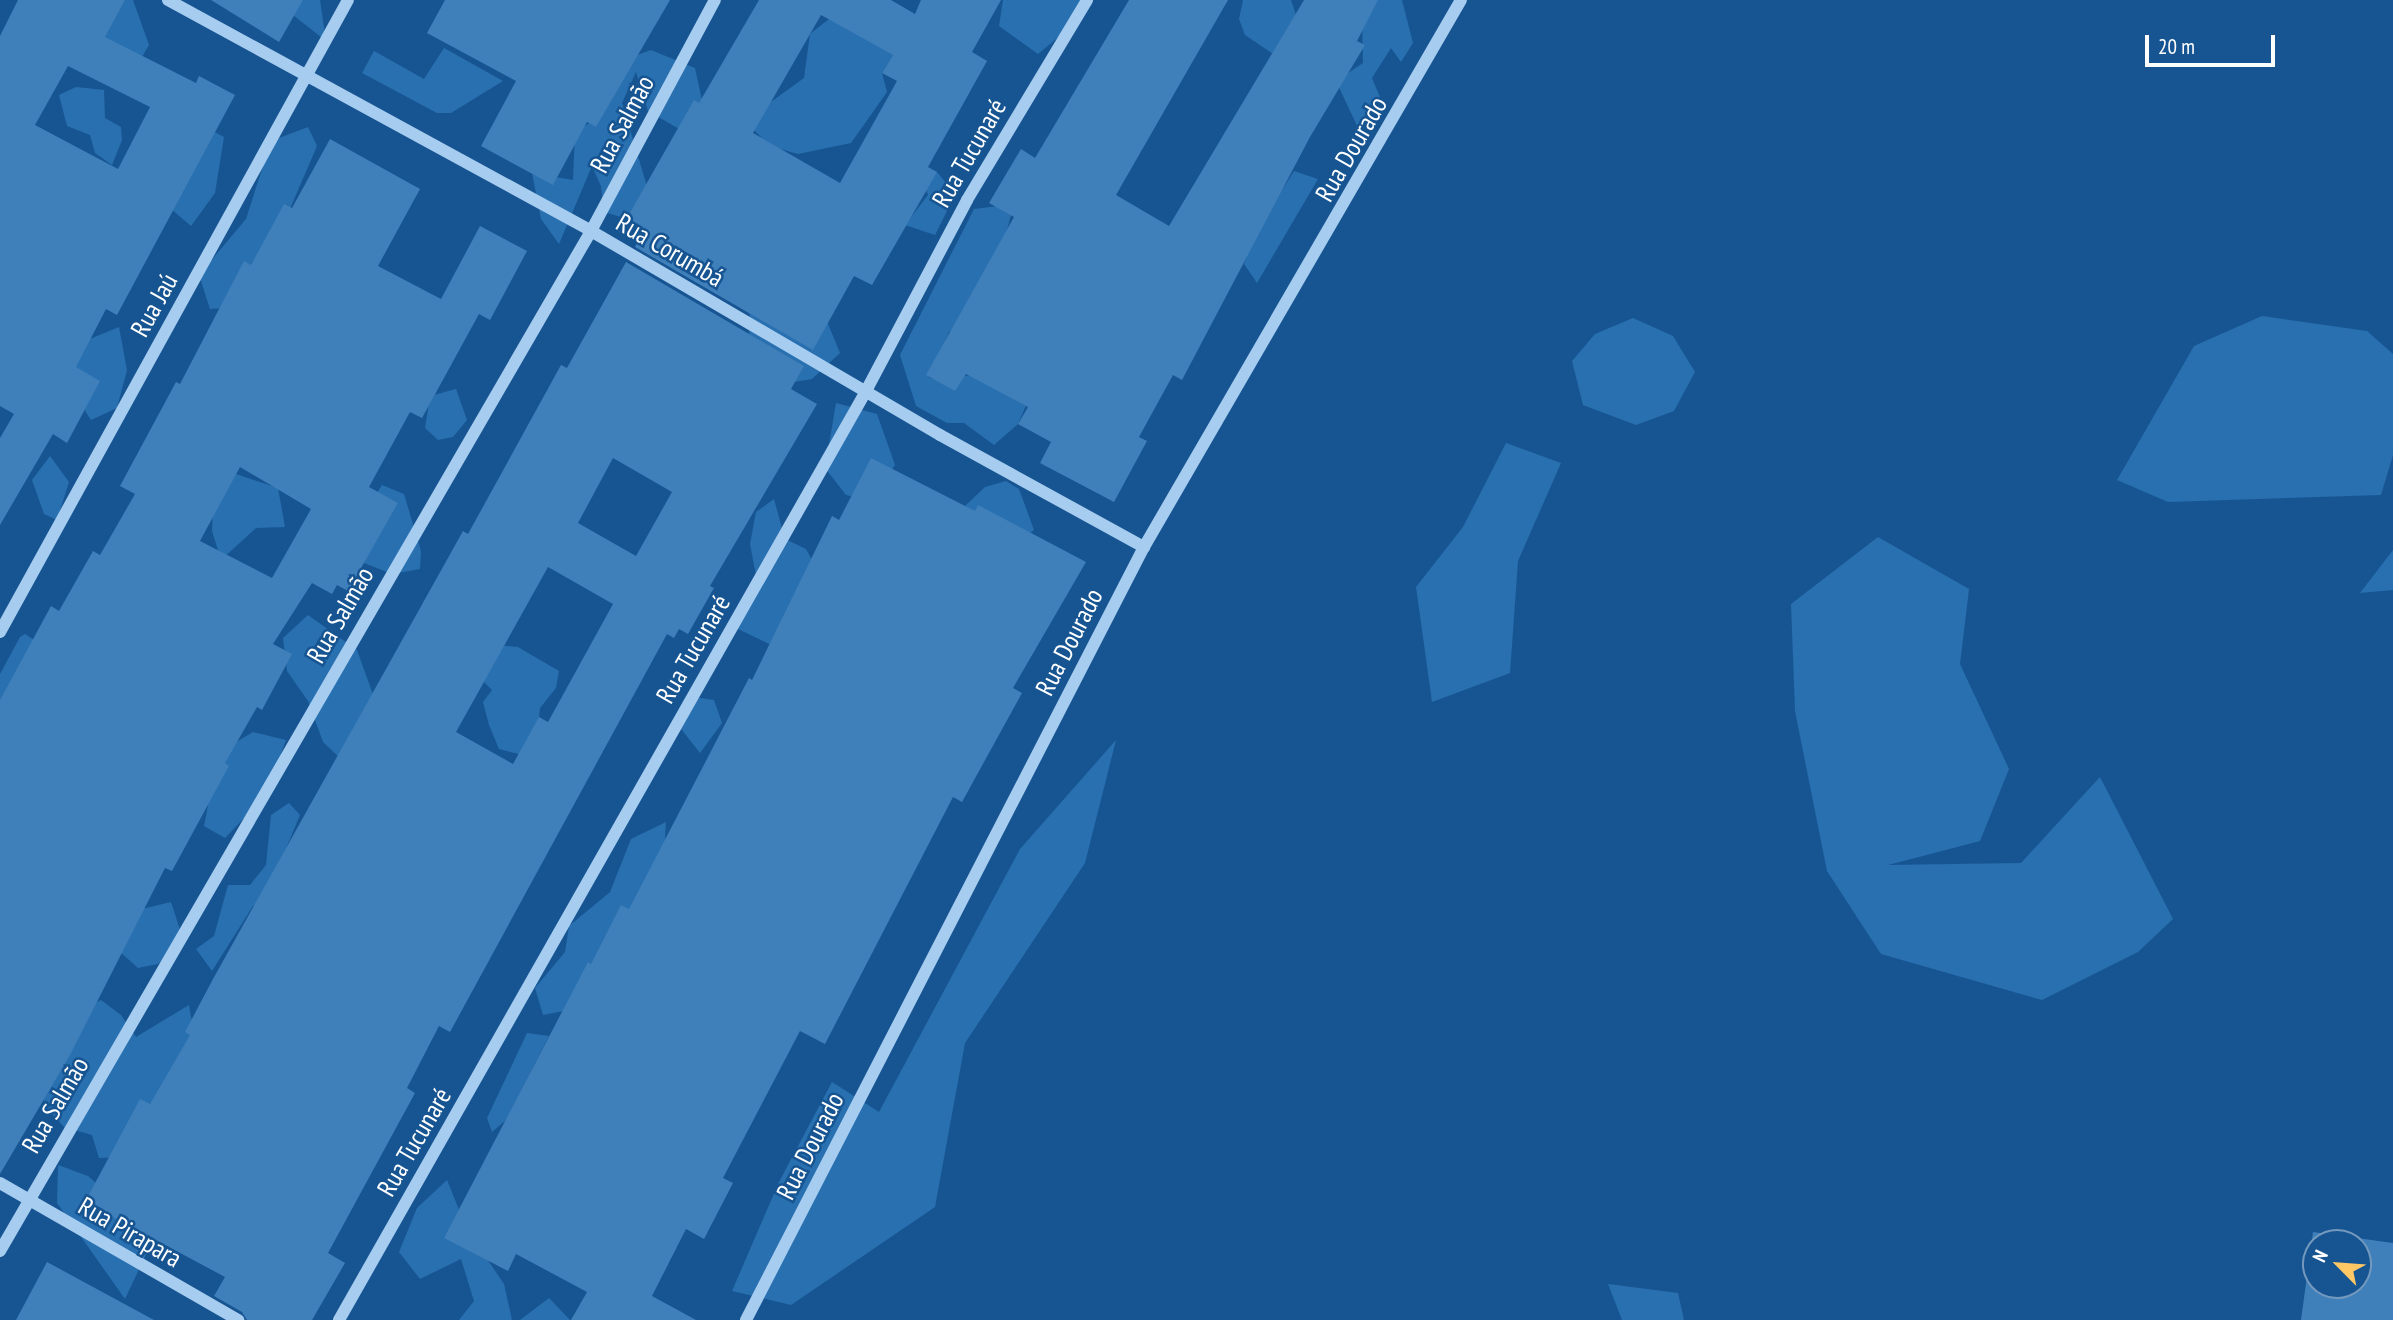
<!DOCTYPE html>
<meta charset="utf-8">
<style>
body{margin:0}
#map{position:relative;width:2393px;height:1320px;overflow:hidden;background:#175592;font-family:"PT Sans Narrow",sans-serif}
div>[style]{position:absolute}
.green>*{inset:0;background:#2970b1}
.building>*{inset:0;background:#3f7fba}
.minor>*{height:12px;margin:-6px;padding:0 6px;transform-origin:6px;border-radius:6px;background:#a6ccf0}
span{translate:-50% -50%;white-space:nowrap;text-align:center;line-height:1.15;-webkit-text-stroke:5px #175592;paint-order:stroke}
.street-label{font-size:26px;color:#fff}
.north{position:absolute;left:2302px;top:1229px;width:70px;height:70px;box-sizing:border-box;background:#175592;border:2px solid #7499be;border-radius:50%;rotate:295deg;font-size:19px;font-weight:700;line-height:28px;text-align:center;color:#fff}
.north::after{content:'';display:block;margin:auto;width:24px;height:32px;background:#ffc865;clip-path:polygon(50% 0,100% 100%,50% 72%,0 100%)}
.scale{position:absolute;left:2145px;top:35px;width:130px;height:32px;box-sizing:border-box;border:4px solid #fff;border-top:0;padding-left:9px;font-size:21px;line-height:24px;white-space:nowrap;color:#fff;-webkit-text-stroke:5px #175592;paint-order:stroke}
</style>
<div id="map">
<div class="green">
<div style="clip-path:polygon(71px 0,133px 0,149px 45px,126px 84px)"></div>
<div style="clip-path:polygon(282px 0,320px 0,326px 41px,284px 8px)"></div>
<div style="clip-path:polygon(1003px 0,1080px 0,1080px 6px,1061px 35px,1038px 54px,999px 26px)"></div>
<div style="clip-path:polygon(1243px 0,1291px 0,1297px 18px,1276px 56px,1245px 35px,1239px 19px)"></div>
<div style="clip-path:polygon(1374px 0,1402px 0,1413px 43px,1401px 62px,1391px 48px,1372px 78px,1380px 97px,1369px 128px,1358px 128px,1336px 81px,1363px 63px,1362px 14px)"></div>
<div style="clip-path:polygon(844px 18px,878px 36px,893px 55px,882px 73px,887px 92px,851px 143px,798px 154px,770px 146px,754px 130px,768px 104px,804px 78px,810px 34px,829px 19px)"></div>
<div style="clip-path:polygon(444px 48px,503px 81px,451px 113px,437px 113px,362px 73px,374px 51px,424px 79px)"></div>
<div style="clip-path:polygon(651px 50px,695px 68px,706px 119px,681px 130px,648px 111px,636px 72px,622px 103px,653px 206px,631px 220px,604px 212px,601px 186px,592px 166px,559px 244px,541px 219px,532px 173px,573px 180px,575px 132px,602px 115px,626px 59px)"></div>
<div style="clip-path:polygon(76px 87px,104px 90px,105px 118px,121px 127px,122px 140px,112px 165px,95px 153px,90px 135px,67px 126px,59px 95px)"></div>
<div style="clip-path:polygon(308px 127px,317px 146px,280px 232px,238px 307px,210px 309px,199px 275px,246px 219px,271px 141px)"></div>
<div style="clip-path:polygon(213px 131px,224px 137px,215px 193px,191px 226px,171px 209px)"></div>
<div style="clip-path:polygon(1294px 171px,1318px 179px,1257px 283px,1244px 264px,1256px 231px)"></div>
<div style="clip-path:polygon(937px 172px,946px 183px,947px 211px,935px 235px,905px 225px,928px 195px,920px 175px)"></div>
<div style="clip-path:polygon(1014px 204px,988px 301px,949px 332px,929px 378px,1041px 371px,1018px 424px,994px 445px,964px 423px,947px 423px,916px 406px,900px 355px,974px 209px)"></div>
<div style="clip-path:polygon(750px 294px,817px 297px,840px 353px,812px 379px,782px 384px,749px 345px)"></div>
<div style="clip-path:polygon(2262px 316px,2367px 331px,2393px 354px,2393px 455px,2381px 495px,2168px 502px,2117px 480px,2194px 346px)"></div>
<div style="clip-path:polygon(1633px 318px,1673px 336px,1695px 372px,1674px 411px,1636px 425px,1583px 405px,1572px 361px,1595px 334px)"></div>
<div style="clip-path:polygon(119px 327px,127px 370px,117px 408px,91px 420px,69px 386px,85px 341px)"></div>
<div style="clip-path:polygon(456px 389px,467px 420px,453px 437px,438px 440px,425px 428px,430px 396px)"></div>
<div style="clip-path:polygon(836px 403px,877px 414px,895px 465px,871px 501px,846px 495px,825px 468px)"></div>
<div style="clip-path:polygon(1506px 443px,1561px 463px,1518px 561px,1510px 673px,1432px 702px,1416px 587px,1463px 527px)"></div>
<div style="clip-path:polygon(50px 456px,69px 482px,57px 520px,44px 514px,32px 480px)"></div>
<div style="clip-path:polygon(236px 474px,278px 488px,285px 527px,256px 528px,221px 560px,212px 531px,213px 506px)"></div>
<div style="clip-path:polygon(1006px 481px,1019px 489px,1034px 530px,999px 556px,947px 523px,985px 487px)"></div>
<div style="clip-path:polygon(382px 485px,404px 494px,421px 551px,420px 569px,392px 574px,364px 563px,366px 510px)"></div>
<div style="clip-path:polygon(774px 499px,785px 539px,806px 549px,817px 569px,810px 623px,769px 644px,736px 628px,758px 586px,750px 544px,756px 512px)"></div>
<div style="clip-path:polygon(1878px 537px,1969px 589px,1960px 664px,2009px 769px,1980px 841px,1888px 865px,2021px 863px,2100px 777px,2173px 919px,2138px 952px,2042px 1000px,1881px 954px,1827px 871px,1795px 711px,1791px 604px)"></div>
<div style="clip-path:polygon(2393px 550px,2393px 590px,2360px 593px)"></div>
<div style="clip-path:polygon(308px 615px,357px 650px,379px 711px,342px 760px,323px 742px,308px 701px,287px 671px,283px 638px)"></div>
<div style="clip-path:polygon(25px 634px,45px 647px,0 734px,0 674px,20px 637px)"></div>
<div style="clip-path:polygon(498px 645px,518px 647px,559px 671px,556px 688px,540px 708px,537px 737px,526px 756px,499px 749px,489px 725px,483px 702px,492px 690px,483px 681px)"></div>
<div style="clip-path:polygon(686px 696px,714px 700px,722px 723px,700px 753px,674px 720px)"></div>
<div style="clip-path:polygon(253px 732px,286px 740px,265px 796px,225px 838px,204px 826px,218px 753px)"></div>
<div style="clip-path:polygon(1116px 740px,1085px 863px,965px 1043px,935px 1207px,791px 1305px,732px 1291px,779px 1182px,832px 1082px,879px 1112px,1020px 849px)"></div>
<div style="clip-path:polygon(289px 803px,300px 815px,285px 851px,280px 910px,253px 906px,212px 971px,196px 949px,214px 936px,228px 885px,250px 885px,266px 865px,271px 815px)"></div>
<div style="clip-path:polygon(666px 822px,664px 858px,579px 1008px,543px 1015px,535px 988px,565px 952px,569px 926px,610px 892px,631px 839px)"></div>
<div style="clip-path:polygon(171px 902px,184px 942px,158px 964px,138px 968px,110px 943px,142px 909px)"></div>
<div style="clip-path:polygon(101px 1000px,121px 1015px,136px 1037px,189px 1005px,194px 1034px,127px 1157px,99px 1158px,92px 1135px,64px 1127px,46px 1107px,36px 1074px,60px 1022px)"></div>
<div style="clip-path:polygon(527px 1033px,549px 1036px,506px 1120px,492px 1132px,487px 1118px)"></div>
<div style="clip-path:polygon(58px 1165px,88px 1176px,120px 1204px,160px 1225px,125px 1299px,57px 1203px)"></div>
<div style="clip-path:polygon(447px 1180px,462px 1217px,444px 1237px,483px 1253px,504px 1284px,512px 1320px,459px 1320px,474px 1301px,461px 1259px,420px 1279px,399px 1252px,417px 1208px)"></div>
<div style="clip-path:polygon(1608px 1284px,1678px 1293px,1684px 1320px,1622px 1320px)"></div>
<div style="clip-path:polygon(549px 1298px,570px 1320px,520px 1320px)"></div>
</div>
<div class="building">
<div style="clip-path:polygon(evenodd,18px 0,125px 0,105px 37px,196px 83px,199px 76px,235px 95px,117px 315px,106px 309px,76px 367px,100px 381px,67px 443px,53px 434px,0 525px,0 438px,14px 414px,0 406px,0 36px,18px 0,68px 66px,150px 107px,118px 169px,35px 125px,68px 66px)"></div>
<div style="clip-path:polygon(211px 0,303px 0,279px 42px)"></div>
<div style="clip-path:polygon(445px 0,670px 0,596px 127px,587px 122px,553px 185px,481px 146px,516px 81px,427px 33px)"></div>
<div style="clip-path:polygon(evenodd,759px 0,891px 0,915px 14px,921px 0,1001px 0,972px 52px,987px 61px,928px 167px,937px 172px,872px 285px,854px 276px,813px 350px,635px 247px,637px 243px,619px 232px,694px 100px,699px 103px,759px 0,821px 15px,893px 55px,882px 73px,897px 81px,840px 183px,753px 133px,821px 15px)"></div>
<div style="clip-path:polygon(1129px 0,1228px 0,1116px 195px,1169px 226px,1304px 0,1378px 0,1357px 41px,1365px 45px,1310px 137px,1182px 380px,1173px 375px,1139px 437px,1147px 441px,1114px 502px,1040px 463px,1051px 442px,1018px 424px,1028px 407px,966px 374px,955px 391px,926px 375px,1014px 217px,989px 203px,1021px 149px,1035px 158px)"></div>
<div style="clip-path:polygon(evenodd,330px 139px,420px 189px,378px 266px,441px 299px,480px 226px,527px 251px,490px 320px,479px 314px,422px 418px,410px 412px,369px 487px,398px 503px,348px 591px,337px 585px,332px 594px,312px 583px,273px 644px,292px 654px,262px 710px,257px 707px,225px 763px,229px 766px,172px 871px,165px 868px,70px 1055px,0 1174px,0 700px,51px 606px,59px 611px,93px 551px,100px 555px,135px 494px,120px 486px,176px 382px,180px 384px,244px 261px,251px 265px,284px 204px,292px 208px,330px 139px,240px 467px,311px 509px,272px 578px,200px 541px,240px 467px)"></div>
<div style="clip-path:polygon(evenodd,626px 262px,804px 366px,791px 389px,817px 404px,710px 586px,714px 588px,688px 634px,679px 629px,674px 638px,667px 634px,450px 1032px,439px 1026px,407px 1088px,415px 1093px,328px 1253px,345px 1263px,312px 1320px,247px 1320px,242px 1312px,214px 1296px,225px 1277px,85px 1202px,140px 1099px,150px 1104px,190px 1035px,185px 1032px,213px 979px,463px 531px,468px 534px,561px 365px,567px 368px,626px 262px,613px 458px,672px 492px,636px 556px,578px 523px,613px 458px,626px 262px,548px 567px,613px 604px,548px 722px,539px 717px,513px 764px,456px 732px,548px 567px)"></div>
<div style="clip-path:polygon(871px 458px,975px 511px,978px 505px,1086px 562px,1013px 688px,1022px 693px,962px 802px,953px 797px,825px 1044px,800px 1031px,723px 1178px,733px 1183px,704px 1239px,686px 1229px,652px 1296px,696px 1320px,571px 1320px,587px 1292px,516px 1254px,508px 1271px,444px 1238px,588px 962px,591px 964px,621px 905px,629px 909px,749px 678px,752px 680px,832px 516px,839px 520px)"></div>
<div style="clip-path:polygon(evenodd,2313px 1232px,2393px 1243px,2393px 1320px,2301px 1320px,2313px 1232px,2316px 1243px,2358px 1243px,2358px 1285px,2316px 1285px,2316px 1243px)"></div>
<div style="clip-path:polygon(47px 1262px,154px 1320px,16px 1320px)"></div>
</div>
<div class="minor">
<div style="left:168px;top:0;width:482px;rotate:28.6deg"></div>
<div style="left:591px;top:231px;width:404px;rotate:30.3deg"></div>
<div style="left:940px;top:435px;width:233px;rotate:28.8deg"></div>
<div style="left:0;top:632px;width:721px;rotate:-61.16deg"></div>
<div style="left:0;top:1183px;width:275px;rotate:29.9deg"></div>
<div style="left:0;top:1251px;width:1179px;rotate:-59.91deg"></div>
<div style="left:591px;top:231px;width:262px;rotate:-61.8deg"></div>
<div style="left:339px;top:1320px;width:1068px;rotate:-60.43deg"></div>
<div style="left:866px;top:391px;width:216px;rotate:-62.1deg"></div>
<div style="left:967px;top:200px;width:233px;rotate:-59deg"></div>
<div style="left:746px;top:1320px;width:869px;rotate:-62.76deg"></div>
<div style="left:1144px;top:547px;width:632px;rotate:-59.91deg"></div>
</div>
<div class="street-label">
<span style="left:622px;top:124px;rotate:-62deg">Rua Salmão</span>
<span style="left:1351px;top:149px;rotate:-60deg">Rua Dourado</span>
<span style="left:969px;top:153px;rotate:-60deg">Rua Tucunaré</span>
<span style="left:670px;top:250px;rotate:30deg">Rua Corumbá</span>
<span style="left:154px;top:305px;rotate:-61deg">Rua Jaú</span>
<span style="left:340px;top:615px;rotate:-60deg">Rua Salmão</span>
<span style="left:1069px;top:642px;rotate:-63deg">Rua Dourado</span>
<span style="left:693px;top:649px;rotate:-60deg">Rua Tucunaré</span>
<span style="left:55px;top:1105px;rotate:-60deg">Rua Salmão</span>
<span style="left:414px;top:1142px;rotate:-60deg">Rua Tucunaré</span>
<span style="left:810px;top:1146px;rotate:-63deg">Rua Dourado</span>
<span style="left:130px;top:1232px;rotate:30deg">Rua Pirapara</span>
</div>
<div class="north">N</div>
<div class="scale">20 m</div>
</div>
